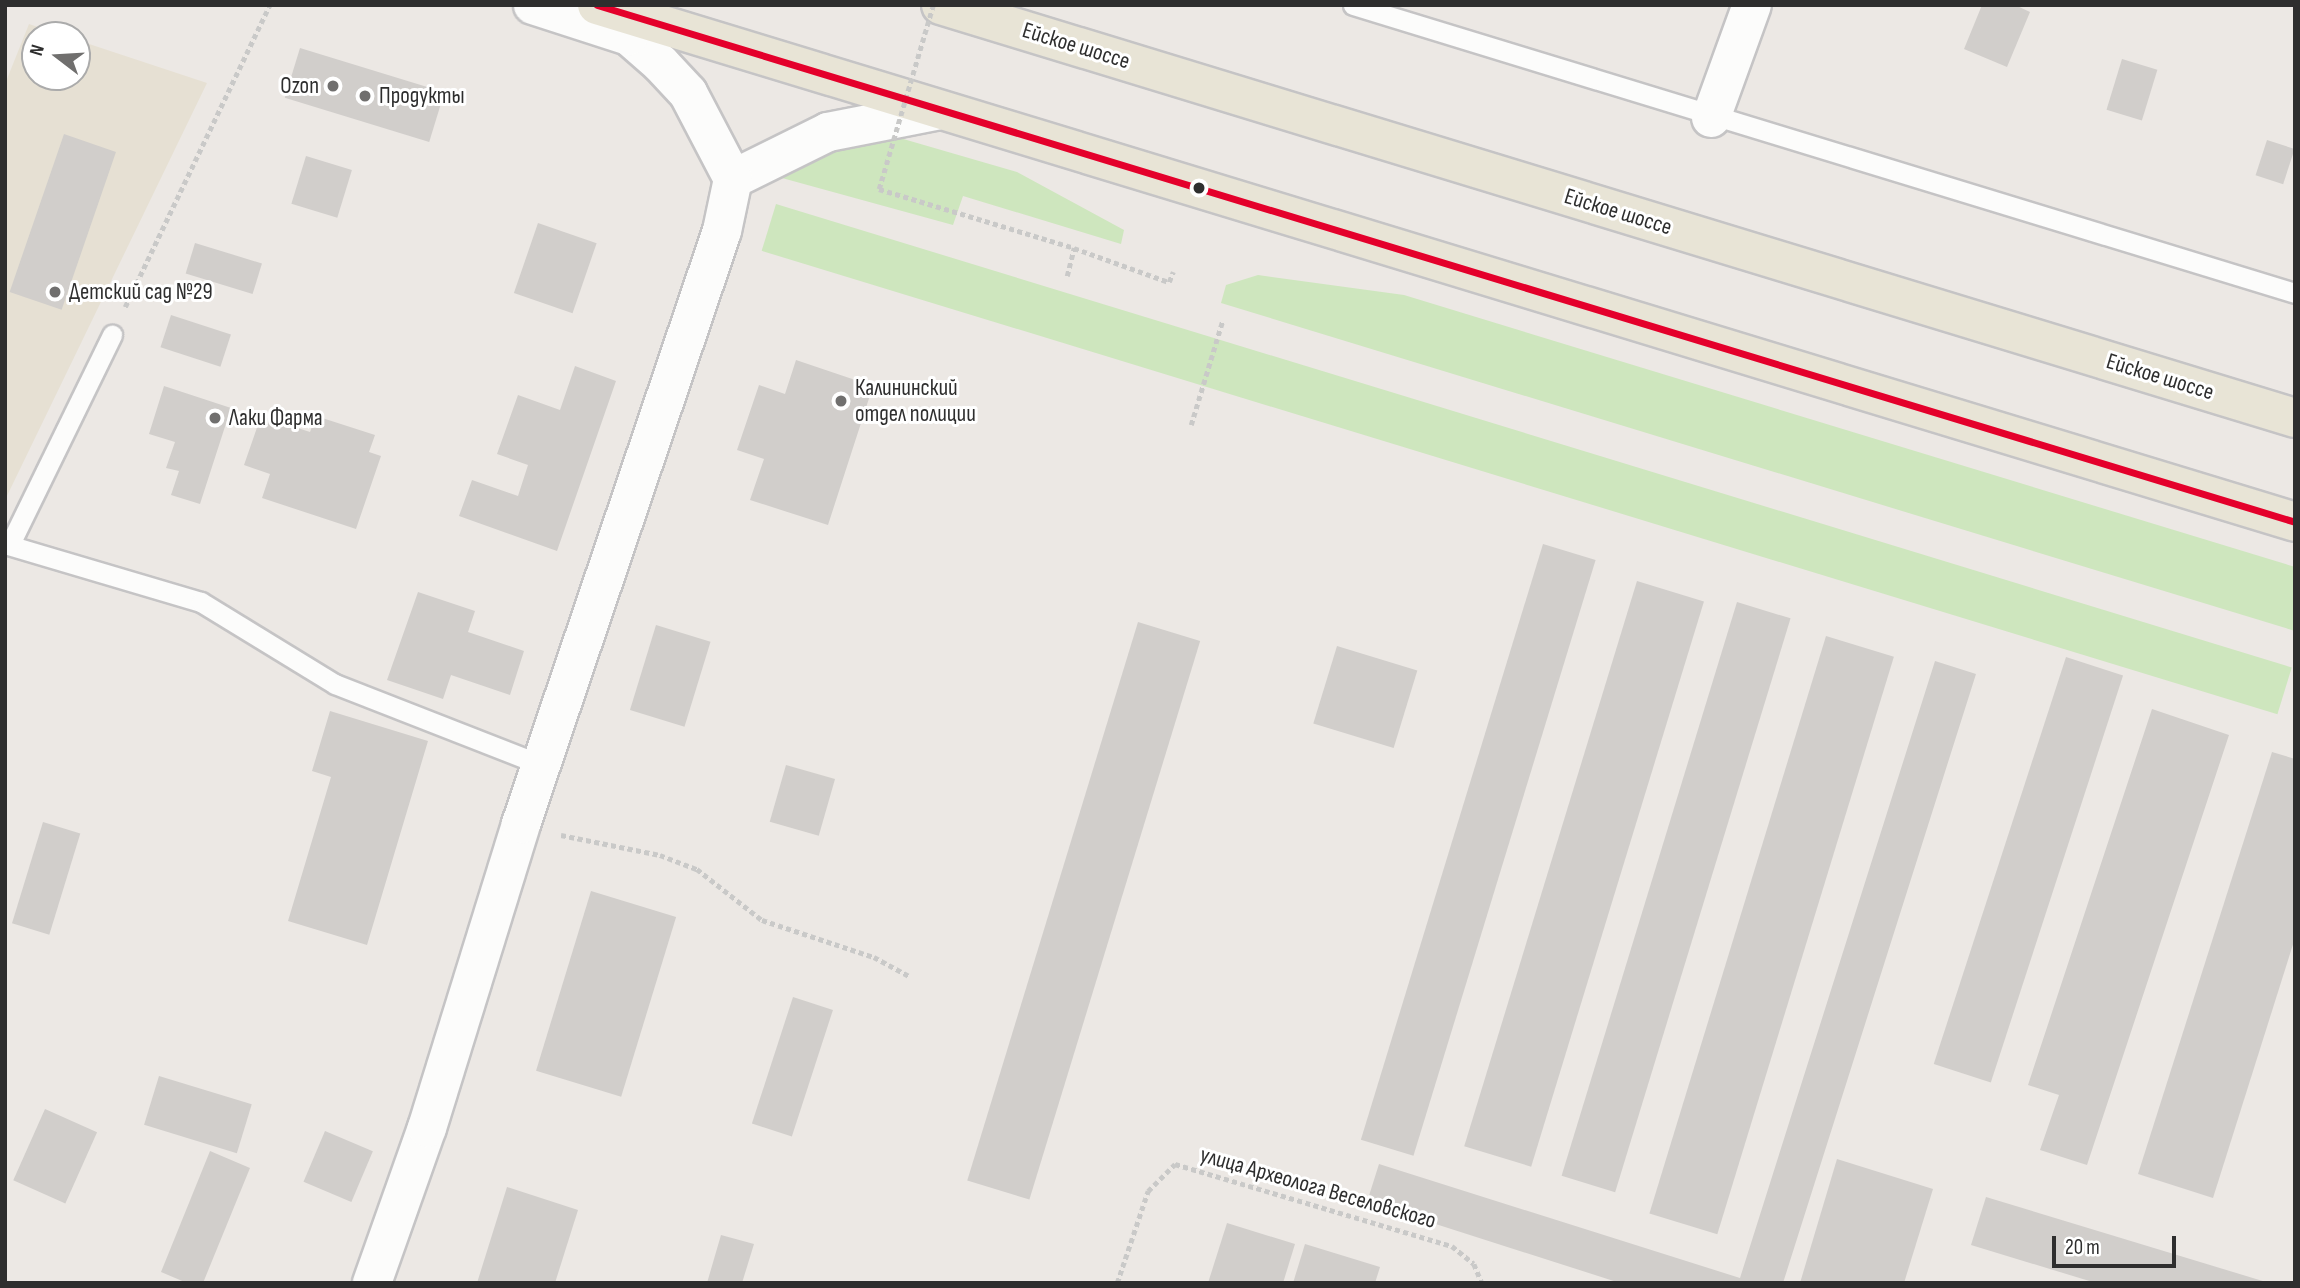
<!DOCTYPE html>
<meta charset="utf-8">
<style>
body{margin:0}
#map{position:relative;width:2300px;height:1288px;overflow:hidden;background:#ece8e4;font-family:"Sofia Sans Condensed",sans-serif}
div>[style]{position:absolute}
.education>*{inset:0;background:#e6e0d3}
.green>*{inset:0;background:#cee6be;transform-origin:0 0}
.building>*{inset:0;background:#d1cecb;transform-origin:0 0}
.path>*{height:4.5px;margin-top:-2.25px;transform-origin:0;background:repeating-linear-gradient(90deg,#c9c9c8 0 5px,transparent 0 8.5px)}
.roads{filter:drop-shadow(2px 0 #c5c4c5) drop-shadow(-2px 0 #c5c4c5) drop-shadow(0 2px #c5c4c5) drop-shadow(0 -2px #c5c4c5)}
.lane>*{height:19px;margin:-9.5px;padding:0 9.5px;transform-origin:9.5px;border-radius:9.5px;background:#fcfcfb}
.street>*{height:38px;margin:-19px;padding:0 19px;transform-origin:19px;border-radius:19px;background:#fcfcfb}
.primary>*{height:38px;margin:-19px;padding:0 19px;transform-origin:19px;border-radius:19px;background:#e8e4d6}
.path-bridge>*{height:4.5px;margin-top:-2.25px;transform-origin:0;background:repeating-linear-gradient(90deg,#c9c9c8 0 5px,transparent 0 8.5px)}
.bus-1>*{height:7px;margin:-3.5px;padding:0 3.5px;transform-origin:3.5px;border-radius:3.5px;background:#e4002b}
.dots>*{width:19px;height:19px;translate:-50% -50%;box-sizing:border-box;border:4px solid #fff;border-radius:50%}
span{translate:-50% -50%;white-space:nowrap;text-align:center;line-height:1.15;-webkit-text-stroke:6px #fff;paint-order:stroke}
.street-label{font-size:23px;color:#2e2e2e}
.poi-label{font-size:23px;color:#2e2e2e}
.right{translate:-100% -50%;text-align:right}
.left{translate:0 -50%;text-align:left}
.frame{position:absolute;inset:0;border:7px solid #2e2e2e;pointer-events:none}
.north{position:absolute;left:21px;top:21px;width:70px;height:70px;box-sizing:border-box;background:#fff;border:2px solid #ababab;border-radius:50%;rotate:287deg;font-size:19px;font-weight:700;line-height:28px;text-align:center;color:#2e2e2e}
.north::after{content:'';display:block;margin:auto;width:24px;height:32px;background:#706f6e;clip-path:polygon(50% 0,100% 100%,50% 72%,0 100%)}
.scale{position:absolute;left:2052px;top:1236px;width:124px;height:32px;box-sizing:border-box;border:4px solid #2e2e2e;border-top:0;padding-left:9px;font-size:21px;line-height:24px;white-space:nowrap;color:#2e2e2e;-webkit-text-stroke:5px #fff;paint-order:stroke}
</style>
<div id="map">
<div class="education">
<div style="clip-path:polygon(29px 24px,62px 35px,35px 35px,35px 77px,77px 77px,77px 40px,207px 83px,5px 500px,5px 84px)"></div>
</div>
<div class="green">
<div style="clip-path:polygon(893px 136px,1017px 172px,1124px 230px,1121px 244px,963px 196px,953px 225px,782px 178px,798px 162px,857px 141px)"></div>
<div style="left:776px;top:204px;width:1585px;height:49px;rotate:17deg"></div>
<div style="clip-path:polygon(1258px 275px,1404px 295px,2295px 567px,2295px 631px,1221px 303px,1226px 285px)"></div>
</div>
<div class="building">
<div style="clip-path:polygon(1982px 5px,2015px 5px,2030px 12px,2007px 67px,1964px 49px)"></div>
<div style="left:300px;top:48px;width:151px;height:52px;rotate:17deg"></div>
<div style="left:2122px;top:59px;width:37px;height:53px;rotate:17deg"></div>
<div style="left:64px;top:134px;width:55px;height:167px;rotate:19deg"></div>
<div style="left:2267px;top:140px;width:29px;height:37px;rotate:18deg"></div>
<div style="left:306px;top:156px;width:48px;height:50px;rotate:17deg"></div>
<div style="left:538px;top:223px;width:62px;height:74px;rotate:19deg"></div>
<div style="left:195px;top:243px;width:70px;height:32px;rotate:17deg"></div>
<div style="left:171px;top:315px;width:63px;height:34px;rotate:18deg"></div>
<div style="clip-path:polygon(796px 360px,873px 386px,828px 525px,750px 500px,764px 459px,737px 450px,759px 385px,785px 394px)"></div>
<div style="clip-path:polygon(575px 366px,616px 381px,557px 551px,459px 516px,472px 480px,518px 496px,528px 465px,497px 454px,518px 395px,560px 410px)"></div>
<div style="clip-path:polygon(164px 386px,231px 408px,200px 504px,171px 495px,179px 471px,166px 468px,175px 442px,149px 434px)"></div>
<div style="clip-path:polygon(261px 416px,310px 432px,316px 416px,375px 435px,369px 452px,381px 456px,356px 529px,262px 498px,270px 474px,244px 465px)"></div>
<div style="left:1543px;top:544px;width:55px;height:623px;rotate:17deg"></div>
<div style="left:1637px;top:581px;width:70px;height:591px;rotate:17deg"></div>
<div style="clip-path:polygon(418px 592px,475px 611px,468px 632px,524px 651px,510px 695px,451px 675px,443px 699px,387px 680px)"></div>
<div style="left:1737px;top:602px;width:56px;height:600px;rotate:17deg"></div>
<div style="left:1138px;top:622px;width:65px;height:584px;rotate:17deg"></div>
<div style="left:656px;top:625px;width:57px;height:89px;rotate:17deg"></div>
<div style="left:1826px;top:636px;width:71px;height:604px;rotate:17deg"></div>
<div style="left:1337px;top:646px;width:84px;height:81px;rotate:17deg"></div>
<div style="left:2066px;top:657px;width:60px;height:428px;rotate:18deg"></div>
<div style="clip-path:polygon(1935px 661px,1976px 674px,1783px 1283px,1620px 1283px,1367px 1202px,1379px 1164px,1740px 1278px)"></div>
<div style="clip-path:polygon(2152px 709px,2229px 735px,2087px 1165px,2040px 1150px,2059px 1095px,2028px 1085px)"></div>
<div style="clip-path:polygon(330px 711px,428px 741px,367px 945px,288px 921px,331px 777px,312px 771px)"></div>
<div style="clip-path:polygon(2272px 752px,2295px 759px,2295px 938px,2213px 1198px,2138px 1174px)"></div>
<div style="left:786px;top:765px;width:51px;height:59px;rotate:16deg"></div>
<div style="left:43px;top:822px;width:39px;height:106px;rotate:17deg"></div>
<div style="left:591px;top:891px;width:89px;height:188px;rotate:17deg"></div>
<div style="left:793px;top:997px;width:42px;height:133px;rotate:18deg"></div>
<div style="left:159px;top:1076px;width:97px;height:51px;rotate:17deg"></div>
<div style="left:45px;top:1109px;width:57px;height:78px;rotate:24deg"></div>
<div style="left:325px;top:1131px;width:52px;height:55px;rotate:23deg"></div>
<div style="clip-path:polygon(210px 1151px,250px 1168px,203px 1283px,187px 1283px,161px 1272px)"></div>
<div style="clip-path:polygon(1837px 1159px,1933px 1189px,1904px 1283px,1800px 1283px)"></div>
<div style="clip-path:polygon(507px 1187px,578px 1210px,555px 1283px,477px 1283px)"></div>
<div style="clip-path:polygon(1986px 1197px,2266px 1282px,2265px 1283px,2096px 1283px,1971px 1245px)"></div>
<div style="clip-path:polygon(1227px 1223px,1295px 1244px,1283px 1283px,1208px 1283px)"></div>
<div style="clip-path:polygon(721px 1235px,754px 1244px,742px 1283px,707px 1283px)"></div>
<div style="clip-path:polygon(1305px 1244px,1380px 1267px,1375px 1283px,1293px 1283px)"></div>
</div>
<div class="path">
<div style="left:879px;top:189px;width:204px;rotate:16.8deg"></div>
<div style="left:1074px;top:248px;width:101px;rotate:19.7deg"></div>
<div style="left:1169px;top:282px;width:11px;rotate:-68deg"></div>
<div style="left:1067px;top:276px;width:29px;rotate:-76deg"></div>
<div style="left:125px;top:307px;width:335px;rotate:-64.4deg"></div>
<div style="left:1191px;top:425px;width:108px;rotate:-73.2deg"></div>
<div style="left:561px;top:835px;width:101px;rotate:11.4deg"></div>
<div style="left:660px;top:855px;width:40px;rotate:21deg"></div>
<div style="left:697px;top:869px;width:83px;rotate:38.1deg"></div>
<div style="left:762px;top:920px;width:118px;rotate:18.3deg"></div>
<div style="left:874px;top:957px;width:42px;rotate:28.4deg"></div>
<div style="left:1117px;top:1283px;width:97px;rotate:-71.4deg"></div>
<div style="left:1148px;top:1191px;width:38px;rotate:-45deg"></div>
<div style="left:1175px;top:1164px;width:289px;rotate:16.5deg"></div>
<div style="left:1452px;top:1246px;width:28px;rotate:39deg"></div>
<div style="left:1474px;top:1264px;width:21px;rotate:67deg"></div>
</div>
<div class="roads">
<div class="lane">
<div style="left:1353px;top:5px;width:985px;rotate:17deg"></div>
<div style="left:5px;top:544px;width:204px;rotate:16.5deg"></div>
<div style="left:201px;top:602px;width:157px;rotate:31.5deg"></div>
<div style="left:335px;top:684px;width:222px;rotate:21.4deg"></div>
<div style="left:10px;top:544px;width:233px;rotate:-64deg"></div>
</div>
<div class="street">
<div style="left:1711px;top:118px;width:120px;rotate:-70.1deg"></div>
<div style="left:733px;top:179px;width:106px;rotate:-26.3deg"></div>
<div style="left:828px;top:132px;width:114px;rotate:-11.1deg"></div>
<div style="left:372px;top:1283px;width:164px;rotate:-70.5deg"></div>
<div style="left:427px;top:1128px;width:318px;rotate:-72.8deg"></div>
<div style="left:521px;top:824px;width:626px;rotate:-71.28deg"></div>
<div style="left:722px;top:231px;width:53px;rotate:-78.1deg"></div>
<div style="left:733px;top:179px;width:97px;rotate:-117.6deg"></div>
<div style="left:688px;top:93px;width:40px;rotate:-133deg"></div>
<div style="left:661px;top:64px;width:43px;rotate:-138.8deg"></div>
<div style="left:629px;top:36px;width:101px;rotate:-162.1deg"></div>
</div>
<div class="primary">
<div style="left:597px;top:5px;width:1775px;rotate:16.93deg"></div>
<div style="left:941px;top:5px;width:1416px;rotate:16.96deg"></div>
</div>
</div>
<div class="path-bridge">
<div style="left:879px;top:189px;width:192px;rotate:-73.6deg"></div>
</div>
<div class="bus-1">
<div style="left:597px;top:5px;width:1775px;rotate:16.93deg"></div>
</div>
<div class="dots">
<div style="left:333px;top:86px;background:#706f6e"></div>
<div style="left:365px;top:96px;background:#706f6e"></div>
<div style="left:1199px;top:188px;background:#2e2e2e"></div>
<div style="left:55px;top:292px;background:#706f6e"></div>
<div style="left:841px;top:401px;background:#706f6e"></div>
<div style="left:215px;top:418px;background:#706f6e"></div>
</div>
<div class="street-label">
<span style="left:1076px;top:46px;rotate:17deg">Ейское шоссе</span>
<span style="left:1618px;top:212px;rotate:17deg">Ейское шоссе</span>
<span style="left:2160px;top:377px;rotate:17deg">Ейское шоссе</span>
<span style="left:1318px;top:1188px;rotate:16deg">улица Археолога Веселовского</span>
</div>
<div class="poi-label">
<span class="right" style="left:319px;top:86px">Ozon</span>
<span class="left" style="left:379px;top:96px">Продукты</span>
<span class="left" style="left:69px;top:292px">Детский сад №29</span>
<span class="left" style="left:855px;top:401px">Калининский<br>отдел полиции</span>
<span class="left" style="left:229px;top:418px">Лаки Фарма</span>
</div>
<div class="frame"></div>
<div class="north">N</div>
<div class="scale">20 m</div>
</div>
